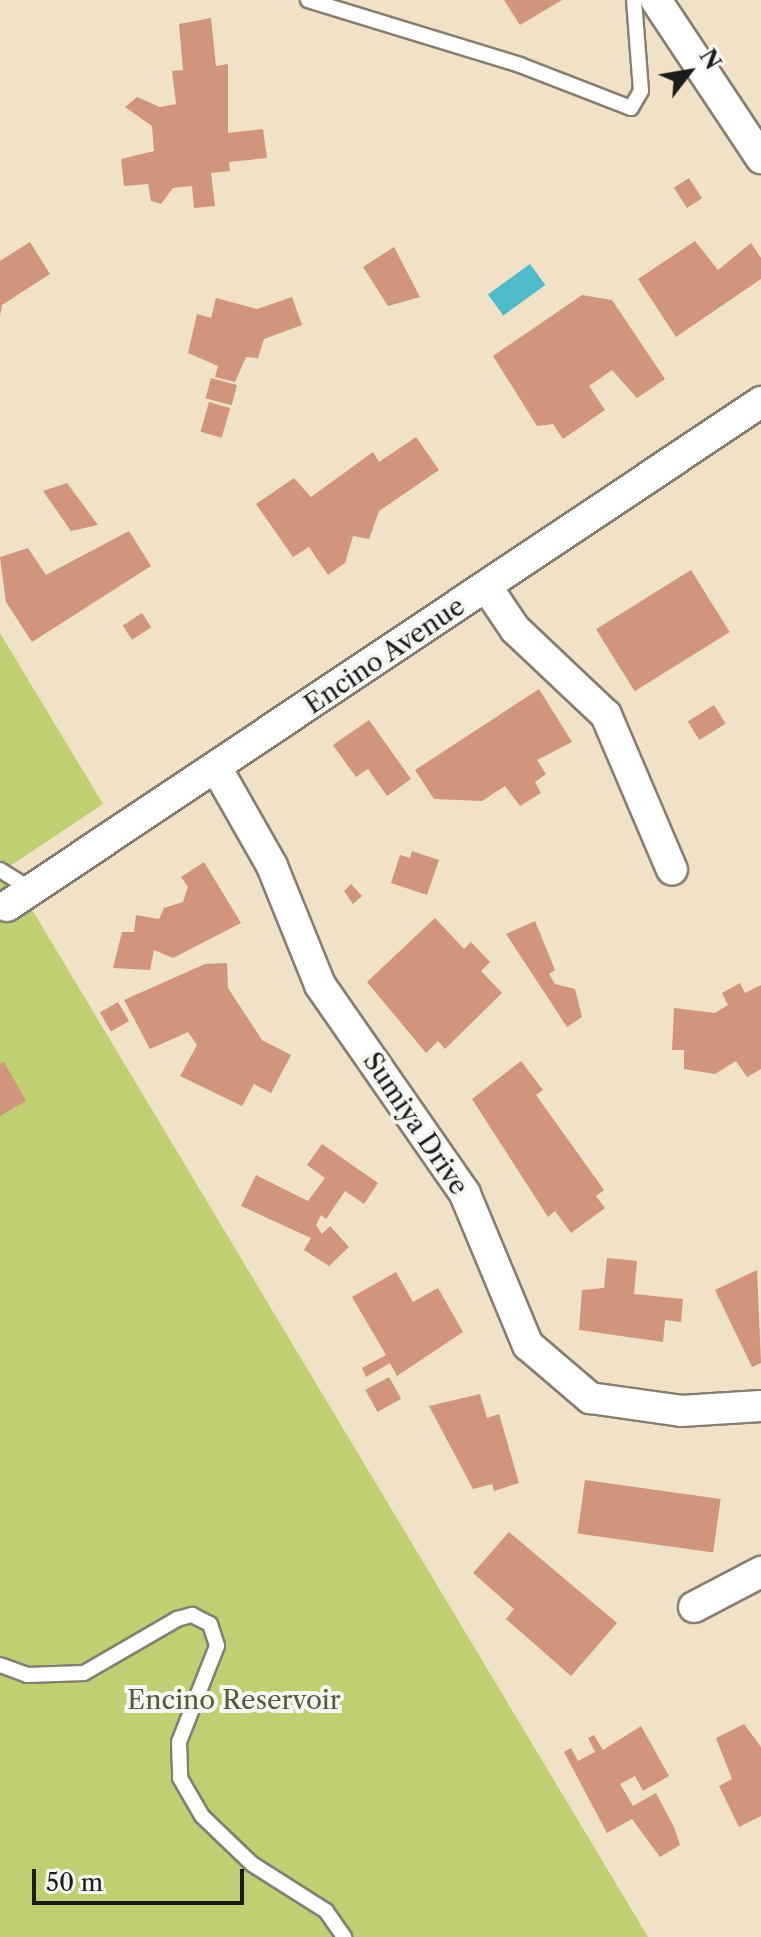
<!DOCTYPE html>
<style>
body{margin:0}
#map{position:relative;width:761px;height:1937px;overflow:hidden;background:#f1e1c6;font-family:"Libre Caslon Text",serif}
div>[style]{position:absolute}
.green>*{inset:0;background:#bfcf71}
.water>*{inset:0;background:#4ebaca;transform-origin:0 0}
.building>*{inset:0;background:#d0957c;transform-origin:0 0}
.roads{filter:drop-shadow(2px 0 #867e71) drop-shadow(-2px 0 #867e71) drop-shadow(0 2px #867e71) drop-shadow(0 -2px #867e71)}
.service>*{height:14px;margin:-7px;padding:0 7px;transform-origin:7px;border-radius:7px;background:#fff}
.minor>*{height:30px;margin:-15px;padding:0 15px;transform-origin:15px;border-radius:15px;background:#fff}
span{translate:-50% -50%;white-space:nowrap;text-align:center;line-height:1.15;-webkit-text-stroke:8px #f6f6f2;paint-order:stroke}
.street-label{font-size:26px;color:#1c1c1c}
.park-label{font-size:26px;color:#555b3a}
.north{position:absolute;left:649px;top:32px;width:80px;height:80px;-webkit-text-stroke:6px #f6f6f2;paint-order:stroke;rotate:59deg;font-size:22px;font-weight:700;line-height:32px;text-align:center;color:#1c1c1c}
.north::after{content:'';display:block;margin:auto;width:28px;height:36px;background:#1c1c1c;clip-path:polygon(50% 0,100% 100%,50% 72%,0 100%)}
.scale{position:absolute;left:32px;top:1869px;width:212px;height:36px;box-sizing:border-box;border:4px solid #1c1c1c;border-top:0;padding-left:10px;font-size:24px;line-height:28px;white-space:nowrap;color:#1c1c1c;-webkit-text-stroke:6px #f6f6f2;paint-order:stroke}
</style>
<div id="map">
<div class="green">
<div style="clip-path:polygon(0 633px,103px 804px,7px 868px,648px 1937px,0 1937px)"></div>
</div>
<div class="water">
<div style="left:530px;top:264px;width:26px;height:52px;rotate:54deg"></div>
</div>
<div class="building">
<div style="clip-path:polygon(504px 0,562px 0,520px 25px)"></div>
<div style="clip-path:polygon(211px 18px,216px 66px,228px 64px,228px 133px,263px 129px,267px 158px,229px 162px,230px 171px,211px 173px,215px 206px,194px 208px,192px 186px,173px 188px,161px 204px,151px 201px,148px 184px,124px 186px,121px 159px,154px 151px,152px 126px,125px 107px,137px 97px,160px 107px,176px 104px,172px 71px,183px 70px,179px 24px)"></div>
<div style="left:689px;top:178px;width:24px;height:18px;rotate:57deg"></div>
<div style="clip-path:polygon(695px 241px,718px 270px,751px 243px,761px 258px,761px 279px,676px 337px,638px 279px)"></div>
<div style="clip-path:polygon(30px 242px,50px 274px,2px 305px,0 316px,0 261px)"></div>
<div style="clip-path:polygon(394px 247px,420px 297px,388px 306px,363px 267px)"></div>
<div style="clip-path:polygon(582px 295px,612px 300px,665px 379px,637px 398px,612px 370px,589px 386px,605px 410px,563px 439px,553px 424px,537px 426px,493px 356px)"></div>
<div style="clip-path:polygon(292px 297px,302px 325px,264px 339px,258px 358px,246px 357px,235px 382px,215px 377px,218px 366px,188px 353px,197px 314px,211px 318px,216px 298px,257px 309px)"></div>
<div style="left:211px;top:378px;width:27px;height:21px;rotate:15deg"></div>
<div style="left:209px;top:402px;width:22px;height:31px;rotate:16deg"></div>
<div style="clip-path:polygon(416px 437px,439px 470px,379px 511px,369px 539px,353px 536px,345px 563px,328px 575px,309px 547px,293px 557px,256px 504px,294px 478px,311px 497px,373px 452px,379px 462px)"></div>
<div style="clip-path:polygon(67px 483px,98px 525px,71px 531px,43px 491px)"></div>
<div style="clip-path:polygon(129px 531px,151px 566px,32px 642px,6px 602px,0 557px,28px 548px,46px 575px)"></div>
<div style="left:691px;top:570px;width:73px;height:112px;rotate:58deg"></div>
<div style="left:142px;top:613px;width:17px;height:23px;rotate:57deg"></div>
<div style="clip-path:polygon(539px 689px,572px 742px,537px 760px,546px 774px,535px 782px,541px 793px,520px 806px,505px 786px,482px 801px,434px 799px,415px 770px)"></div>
<div style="left:714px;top:705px;width:22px;height:31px;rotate:58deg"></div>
<div style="clip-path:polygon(369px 720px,411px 779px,387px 796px,368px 769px,356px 777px,333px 745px)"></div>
<div style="clip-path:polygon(412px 851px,439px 860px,427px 895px,391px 883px,400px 855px,410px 858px)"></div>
<div style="clip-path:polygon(204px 862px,241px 923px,173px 958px,154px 950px,150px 970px,113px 968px,122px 932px,134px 932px,136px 915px,159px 919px,164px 908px,183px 902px,188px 887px,181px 877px)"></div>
<div style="clip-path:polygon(351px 884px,362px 896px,353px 904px,344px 891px)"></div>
<div style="clip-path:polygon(435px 918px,464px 949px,471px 942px,490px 962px,481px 971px,502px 993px,445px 1049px,438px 1041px,426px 1053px,367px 982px)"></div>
<div style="clip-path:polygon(535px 921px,555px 970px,549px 974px,555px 984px,575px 989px,582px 1017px,567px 1027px,506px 934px)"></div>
<div style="clip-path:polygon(227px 963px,228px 988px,262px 1040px,291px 1055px,271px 1093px,254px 1084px,242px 1106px,180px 1076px,197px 1045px,188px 1032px,150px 1049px,124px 1000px,205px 964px)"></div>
<div style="clip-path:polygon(740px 983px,745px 993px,761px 985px,761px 1069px,747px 1077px,736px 1061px,715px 1074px,684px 1069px,684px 1050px,672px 1050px,674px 1008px,715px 1013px,728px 1005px,722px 993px)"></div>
<div style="left:118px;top:1002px;width:22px;height:21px;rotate:60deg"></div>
<div style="clip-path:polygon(521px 1061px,543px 1090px,536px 1095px,604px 1190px,596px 1196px,605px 1208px,571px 1233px,555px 1211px,548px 1217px,472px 1099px)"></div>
<div style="clip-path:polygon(4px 1062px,26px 1101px,0 1116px,0 1064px)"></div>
<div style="clip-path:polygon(322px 1144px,378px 1183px,364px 1204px,345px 1191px,326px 1219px,321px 1215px,316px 1225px,322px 1234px,330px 1226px,349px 1247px,329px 1266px,304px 1250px,311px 1238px,241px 1206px,256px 1175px,308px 1201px,325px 1178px,307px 1165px)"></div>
<div style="clip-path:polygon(607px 1258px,637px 1261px,634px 1294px,683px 1299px,681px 1322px,665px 1320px,663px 1342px,579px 1330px,582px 1290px,604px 1288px)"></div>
<div style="clip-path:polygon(757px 1270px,761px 1363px,752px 1367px,715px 1290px)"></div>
<div style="clip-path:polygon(396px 1272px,413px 1302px,438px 1288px,463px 1332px,397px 1376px,390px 1363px,366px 1377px,362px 1368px,386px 1355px,352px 1297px)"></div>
<div style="left:389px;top:1377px;width:25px;height:27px;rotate:61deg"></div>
<div style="clip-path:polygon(480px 1394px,487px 1418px,499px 1414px,519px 1483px,494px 1491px,492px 1484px,473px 1489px,429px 1406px)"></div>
<div style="left:585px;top:1480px;width:137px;height:54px;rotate:8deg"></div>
<div style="clip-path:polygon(509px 1532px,617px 1623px,571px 1676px,506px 1619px,514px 1609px,473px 1573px)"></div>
<div style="clip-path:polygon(744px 1724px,761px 1747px,761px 1816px,739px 1827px,719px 1786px,732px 1779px,716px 1738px)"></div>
<div style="clip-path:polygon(641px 1726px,669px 1776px,643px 1791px,635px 1776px,620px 1784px,633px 1806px,656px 1793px,674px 1827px,680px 1845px,660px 1857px,632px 1819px,607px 1833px,564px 1752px,571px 1748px,578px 1761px,595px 1752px,588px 1738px,594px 1735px,603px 1750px)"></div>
</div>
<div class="roads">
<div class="service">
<div style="left:308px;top:0;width:222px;rotate:17deg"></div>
<div style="left:520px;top:65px;width:119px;rotate:21.2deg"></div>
<div style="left:631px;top:108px;width:20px;rotate:-60deg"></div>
<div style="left:641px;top:91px;width:91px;rotate:-94.4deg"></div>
<div style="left:0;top:870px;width:36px;rotate:32deg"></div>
<div style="left:0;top:1665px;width:29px;rotate:20deg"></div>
<div style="left:27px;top:1675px;width:57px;rotate:-2deg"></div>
<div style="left:84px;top:1673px;width:108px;rotate:-30.1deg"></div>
<div style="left:177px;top:1619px;width:16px;rotate:-15deg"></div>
<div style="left:192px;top:1615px;width:20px;rotate:27deg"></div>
<div style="left:210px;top:1624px;width:23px;rotate:72deg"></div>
<div style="left:217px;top:1646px;width:103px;rotate:111.6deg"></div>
<div style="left:179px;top:1742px;width:36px;rotate:88deg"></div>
<div style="left:180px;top:1778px;width:44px;rotate:59.9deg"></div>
<div style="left:202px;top:1816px;width:69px;rotate:43.8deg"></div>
<div style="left:252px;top:1864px;width:88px;rotate:32.4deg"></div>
<div style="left:326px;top:1911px;width:32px;rotate:55deg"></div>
</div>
<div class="minor">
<div style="left:656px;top:0;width:190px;rotate:56.4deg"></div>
<div style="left:486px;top:586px;width:52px;rotate:56deg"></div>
<div style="left:515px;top:629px;width:125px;rotate:43.4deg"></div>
<div style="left:606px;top:715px;width:168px;rotate:66.9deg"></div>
<div style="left:217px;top:769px;width:112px;rotate:60.4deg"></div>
<div style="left:272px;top:866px;width:128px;rotate:68deg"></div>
<div style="left:320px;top:985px;width:254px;rotate:55.2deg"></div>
<div style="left:465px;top:1194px;width:164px;rotate:67.4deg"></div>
<div style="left:528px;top:1345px;width:82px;rotate:40.5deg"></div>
<div style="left:590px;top:1398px;width:92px;rotate:8.1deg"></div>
<div style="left:681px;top:1411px;width:80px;rotate:-3.6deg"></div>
<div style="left:7px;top:906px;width:907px;rotate:-33.76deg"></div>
<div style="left:694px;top:1607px;width:76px;rotate:-27.6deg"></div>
</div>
</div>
<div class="street-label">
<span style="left:385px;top:656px;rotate:-34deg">Encino Avenue</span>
<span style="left:415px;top:1124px;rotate:56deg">Sumiya Drive</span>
</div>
<div class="park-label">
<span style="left:234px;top:1701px">Encino Reservoir</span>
</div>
<div class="north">N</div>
<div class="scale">50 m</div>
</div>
